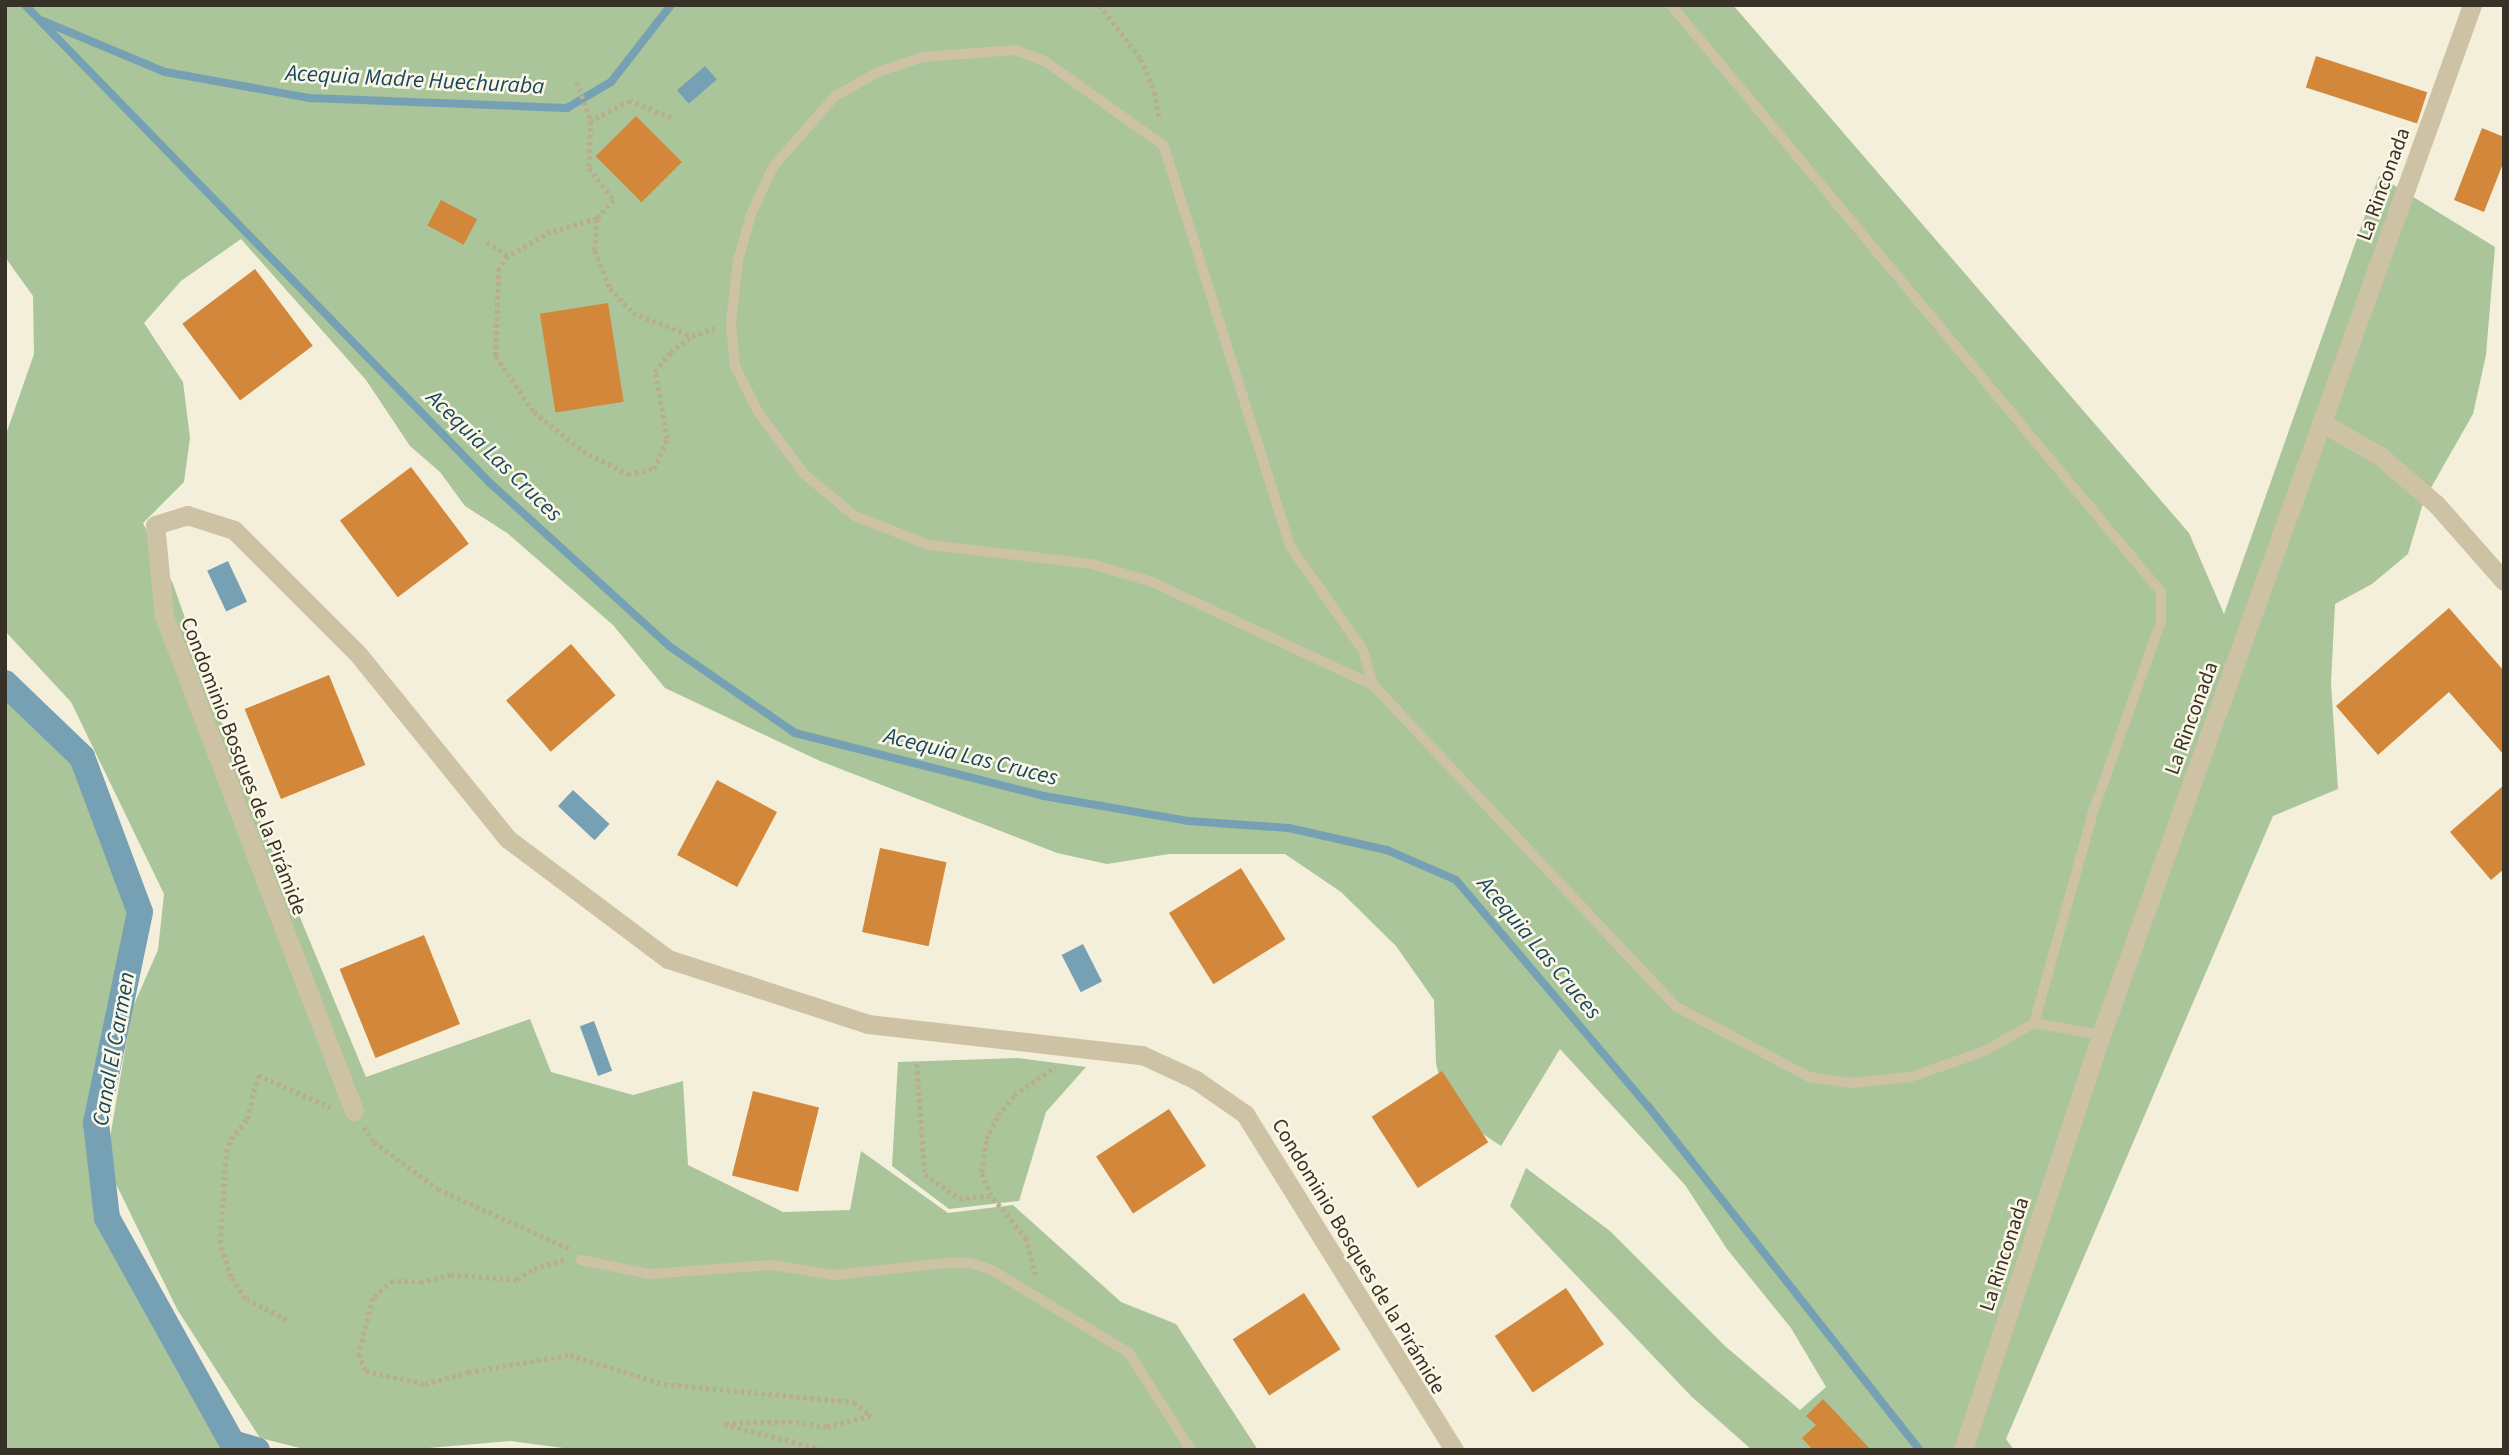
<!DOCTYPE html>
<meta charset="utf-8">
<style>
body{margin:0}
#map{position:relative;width:2509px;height:1455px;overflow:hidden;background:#f4efda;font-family:"Source Sans 3",sans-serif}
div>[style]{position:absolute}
.green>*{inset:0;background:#aac599}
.water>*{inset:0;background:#76a1b4;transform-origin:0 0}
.stream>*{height:8px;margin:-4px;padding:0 4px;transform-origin:4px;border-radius:4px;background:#76a1b4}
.canal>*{height:26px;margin:-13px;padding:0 13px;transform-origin:13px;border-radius:13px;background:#76a1b4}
.building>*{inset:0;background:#d2873a;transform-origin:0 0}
.path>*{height:4.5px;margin-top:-2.25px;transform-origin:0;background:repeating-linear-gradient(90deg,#baac8f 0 3.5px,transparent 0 7px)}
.service>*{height:10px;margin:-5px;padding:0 5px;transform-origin:5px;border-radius:5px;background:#cec2a5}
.minor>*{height:19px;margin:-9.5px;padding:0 9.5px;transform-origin:9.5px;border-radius:9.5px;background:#cec2a5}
span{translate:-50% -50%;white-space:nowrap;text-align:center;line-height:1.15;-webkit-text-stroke:5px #fbf7e7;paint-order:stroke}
.street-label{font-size:21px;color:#383127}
.water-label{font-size:23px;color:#18475e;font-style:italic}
.frame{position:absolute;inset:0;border:7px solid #383127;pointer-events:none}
</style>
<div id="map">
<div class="green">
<div style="clip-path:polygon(5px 5px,1733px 5px,2189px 533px,2224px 614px,2379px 176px,2495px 247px,2486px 355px,2473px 414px,2424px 500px,2408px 554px,2372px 584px,2335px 604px,2331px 683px,2338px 789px,2273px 816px,2006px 1439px,2014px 1450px,1752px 1450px,1692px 1397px,1510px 1206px,1526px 1168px,1610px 1231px,1725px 1346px,1800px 1410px,1826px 1387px,1791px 1328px,1727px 1249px,1685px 1185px,1560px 1049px,1501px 1146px,1447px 1110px,1436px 1063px,1434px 1000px,1396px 946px,1341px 892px,1285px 854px,1169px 854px,1107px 864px,1057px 853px,820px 761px,665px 688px,613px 625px,507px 533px,465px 506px,440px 472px,410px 446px,366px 380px,241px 239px,181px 281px,144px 323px,183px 382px,190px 438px,184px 482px,143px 523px,173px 584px,237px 765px,366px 1077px,530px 1019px,551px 1072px,633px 1095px,683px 1081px,688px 1165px,783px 1212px,850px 1210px,861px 1151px,948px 1213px,1013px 1205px,1121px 1302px,1176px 1324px,1258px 1450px,578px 1450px,510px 1441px,405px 1450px,304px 1449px,260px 1438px,177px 1309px,116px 1184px,110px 1138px,132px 1009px,158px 950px,164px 894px,71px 702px,5px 631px,5px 437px,34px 354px,33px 296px,5px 257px)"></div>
<div style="clip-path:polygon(5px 695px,74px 762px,131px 912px,88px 1122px,100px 1220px,226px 1450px,5px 1450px)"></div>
<div style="clip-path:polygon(1018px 1058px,1086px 1067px,1046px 1112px,1019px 1201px,949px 1209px,892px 1166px,898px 1062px)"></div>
</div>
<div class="water">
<div style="left:705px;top:66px;width:18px;height:37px;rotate:49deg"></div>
<div style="left:228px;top:561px;width:45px;height:23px;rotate:65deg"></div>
<div style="left:573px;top:790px;width:50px;height:22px;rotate:43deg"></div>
<div style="left:1083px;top:944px;width:42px;height:24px;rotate:63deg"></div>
<div style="left:594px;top:1021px;width:53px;height:15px;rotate:70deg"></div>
</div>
<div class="stream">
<div style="left:25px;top:5px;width:667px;rotate:45.79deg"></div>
<div style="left:490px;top:483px;width:242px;rotate:42.3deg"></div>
<div style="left:669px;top:646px;width:153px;rotate:34.6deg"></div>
<div style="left:795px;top:733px;width:257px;rotate:14.2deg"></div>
<div style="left:1044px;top:796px;width:146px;rotate:9.8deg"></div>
<div style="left:1188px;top:821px;width:101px;rotate:4deg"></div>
<div style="left:1289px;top:828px;width:100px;rotate:12.7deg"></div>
<div style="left:1387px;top:850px;width:75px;rotate:23.5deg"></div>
<div style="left:1456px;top:880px;width:297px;rotate:49.7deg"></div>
<div style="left:1648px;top:1106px;width:439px;rotate:51.7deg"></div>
<div style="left:43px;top:21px;width:132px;rotate:22.7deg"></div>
<div style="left:165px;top:72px;width:146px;rotate:10.2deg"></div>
<div style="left:309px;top:98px;width:258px;rotate:2.2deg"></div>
<div style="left:567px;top:108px;width:51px;rotate:-30.6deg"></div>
<div style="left:611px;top:82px;width:98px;rotate:-52.1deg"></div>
</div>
<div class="canal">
<div style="left:5px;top:683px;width:107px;rotate:43.9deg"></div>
<div style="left:82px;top:757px;width:165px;rotate:69.5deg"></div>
<div style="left:140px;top:912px;width:216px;rotate:101.8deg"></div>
<div style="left:96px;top:1123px;width:96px;rotate:83.4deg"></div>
<div style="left:107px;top:1218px;width:257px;rotate:60.9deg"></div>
<div style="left:232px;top:1443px;width:26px;rotate:16deg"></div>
</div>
<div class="building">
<div style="left:2316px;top:56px;width:117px;height:33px;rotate:18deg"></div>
<div style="left:636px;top:116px;width:65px;height:57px;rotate:45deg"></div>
<div style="clip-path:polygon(2482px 128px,2504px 137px,2504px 161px,2484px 212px,2454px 200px)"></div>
<div style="left:441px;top:200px;width:41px;height:29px;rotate:28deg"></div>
<div style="left:255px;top:269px;width:96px;height:91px;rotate:53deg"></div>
<div style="left:608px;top:303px;width:100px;height:69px;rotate:81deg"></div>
<div style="left:411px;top:467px;width:96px;height:89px;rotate:53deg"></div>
<div style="clip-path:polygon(2449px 608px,2504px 671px,2504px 755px,2449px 692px,2378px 755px,2336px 706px)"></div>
<div style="left:571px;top:644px;width:68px;height:86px;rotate:49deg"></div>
<div style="left:329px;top:675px;width:97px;height:91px;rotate:68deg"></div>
<div style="left:717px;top:780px;width:68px;height:85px;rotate:28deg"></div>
<div style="clip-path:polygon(2504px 785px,2504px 869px,2491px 880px,2450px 832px)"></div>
<div style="left:880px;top:848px;width:68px;height:86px;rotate:12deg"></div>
<div style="left:1241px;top:868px;width:84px;height:85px;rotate:58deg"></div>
<div style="left:424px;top:935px;width:96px;height:91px;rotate:68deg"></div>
<div style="left:1442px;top:1071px;width:85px;height:84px;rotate:57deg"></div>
<div style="left:753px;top:1091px;width:68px;height:87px;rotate:14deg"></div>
<div style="left:1169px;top:1109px;width:68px;height:87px;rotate:57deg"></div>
<div style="left:1566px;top:1288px;width:68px;height:86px;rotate:56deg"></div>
<div style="left:1304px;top:1293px;width:67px;height:85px;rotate:57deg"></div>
<div style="clip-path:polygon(1823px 1399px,1871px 1450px,1813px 1450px,1802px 1438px,1816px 1425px,1806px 1416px)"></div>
</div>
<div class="path">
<div style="left:1100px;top:5px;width:68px;rotate:52.8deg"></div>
<div style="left:1141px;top:59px;width:36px;rotate:67deg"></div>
<div style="left:1155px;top:92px;width:28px;rotate:80deg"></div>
<div style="left:577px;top:82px;width:41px;rotate:70.3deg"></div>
<div style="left:671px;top:118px;width:44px;rotate:-157.5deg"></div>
<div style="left:630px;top:101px;width:44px;rotate:152.9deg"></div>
<div style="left:591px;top:121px;width:47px;rotate:92.4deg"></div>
<div style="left:589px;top:168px;width:41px;rotate:52deg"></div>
<div style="left:614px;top:200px;width:25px;rotate:132deg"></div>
<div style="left:597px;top:219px;width:48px;rotate:164.2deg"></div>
<div style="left:551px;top:232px;width:49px;rotate:150.8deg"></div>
<div style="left:508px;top:256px;width:15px;rotate:127deg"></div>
<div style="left:499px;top:268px;width:88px;rotate:92deg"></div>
<div style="left:496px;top:356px;width:68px;rotate:55.8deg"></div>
<div style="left:534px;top:412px;width:63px;rotate:38.5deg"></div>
<div style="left:583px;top:451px;width:51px;rotate:27.1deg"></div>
<div style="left:628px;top:474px;width:26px;rotate:-11deg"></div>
<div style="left:654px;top:469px;width:33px;rotate:-67deg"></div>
<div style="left:667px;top:439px;width:68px;rotate:-100.2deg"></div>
<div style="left:655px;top:372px;width:25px;rotate:-53deg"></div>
<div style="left:670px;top:352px;width:27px;rotate:-36deg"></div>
<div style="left:692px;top:336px;width:24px;rotate:-19deg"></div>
<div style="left:597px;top:219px;width:32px;rotate:94deg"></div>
<div style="left:595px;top:251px;width:40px;rotate:68deg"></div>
<div style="left:610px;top:288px;width:34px;rotate:47deg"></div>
<div style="left:633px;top:313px;width:63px;rotate:21.3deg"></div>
<div style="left:487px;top:242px;width:25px;rotate:34deg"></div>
<div style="left:917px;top:1064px;width:110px;rotate:85.8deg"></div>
<div style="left:925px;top:1174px;width:42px;rotate:35.2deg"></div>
<div style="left:959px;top:1198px;width:32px;rotate:-4deg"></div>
<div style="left:364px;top:1127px;width:18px;rotate:56deg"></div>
<div style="left:374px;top:1142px;width:79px;rotate:36.3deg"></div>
<div style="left:438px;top:1189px;width:145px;rotate:24.4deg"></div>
<div style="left:564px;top:1260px;width:34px;rotate:163deg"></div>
<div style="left:532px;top:1270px;width:18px;rotate:146deg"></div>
<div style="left:517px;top:1280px;width:66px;rotate:-175.7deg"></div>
<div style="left:451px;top:1275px;width:30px;rotate:166deg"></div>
<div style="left:422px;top:1282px;width:29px;rotate:-178deg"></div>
<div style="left:393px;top:1281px;width:26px;rotate:140deg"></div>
<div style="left:373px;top:1298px;width:58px;rotate:104deg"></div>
<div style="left:359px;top:1354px;width:18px;rotate:68deg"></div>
<div style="left:366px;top:1371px;width:60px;rotate:12.4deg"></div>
<div style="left:425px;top:1384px;width:45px;rotate:-15.6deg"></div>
<div style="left:468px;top:1372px;width:103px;rotate:-9.5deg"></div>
<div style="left:570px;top:1355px;width:98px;rotate:17.1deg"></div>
<div style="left:664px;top:1384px;width:191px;rotate:5.4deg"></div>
<div style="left:854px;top:1402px;width:22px;rotate:39deg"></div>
<div style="left:871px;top:1416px;width:45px;rotate:166deg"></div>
<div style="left:827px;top:1427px;width:35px;rotate:-172deg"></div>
<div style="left:792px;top:1422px;width:68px;rotate:178.3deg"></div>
<div style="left:724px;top:1424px;width:103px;rotate:14.6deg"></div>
<div style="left:1035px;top:1275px;width:37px;rotate:-104deg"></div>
<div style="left:1026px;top:1239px;width:55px;rotate:-129.1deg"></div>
<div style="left:991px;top:1196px;width:26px;rotate:-113deg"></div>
<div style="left:981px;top:1172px;width:33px;rotate:-81deg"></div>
<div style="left:986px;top:1139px;width:27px;rotate:-63deg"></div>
<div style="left:998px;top:1115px;width:26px;rotate:-51deg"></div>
<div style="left:1014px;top:1095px;width:50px;rotate:-34.3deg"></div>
<div style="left:287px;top:1320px;width:47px;rotate:-153.4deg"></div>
<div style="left:245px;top:1299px;width:26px;rotate:-122deg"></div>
<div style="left:231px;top:1277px;width:36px;rotate:-108deg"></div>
<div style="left:220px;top:1243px;width:91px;rotate:-86.2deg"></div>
<div style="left:226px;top:1152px;width:14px;rotate:-69deg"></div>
<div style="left:231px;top:1139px;width:26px;rotate:-51deg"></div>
<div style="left:247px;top:1119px;width:45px;rotate:-76deg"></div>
<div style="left:258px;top:1075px;width:79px;rotate:24deg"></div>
</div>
<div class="service">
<div style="left:1671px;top:5px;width:765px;rotate:50.15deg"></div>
<div style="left:2161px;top:592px;width:29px;rotate:90deg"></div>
<div style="left:2161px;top:621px;width:203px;rotate:109.6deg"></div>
<div style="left:2093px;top:812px;width:219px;rotate:105.6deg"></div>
<div style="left:1373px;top:685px;width:36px;rotate:-106deg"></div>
<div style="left:1363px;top:650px;width:127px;rotate:-125.1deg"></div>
<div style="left:1290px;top:546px;width:419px;rotate:-107.5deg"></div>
<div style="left:1164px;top:146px;width:146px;rotate:-144.5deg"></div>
<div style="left:1045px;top:61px;width:32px;rotate:-160deg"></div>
<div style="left:1015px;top:50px;width:92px;rotate:175.6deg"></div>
<div style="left:923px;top:57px;width:45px;rotate:162deg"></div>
<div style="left:880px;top:71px;width:51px;rotate:150.9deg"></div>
<div style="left:835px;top:96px;width:94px;rotate:131.1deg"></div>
<div style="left:773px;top:167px;width:52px;rotate:115.1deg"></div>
<div style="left:751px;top:214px;width:48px;rotate:105.8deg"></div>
<div style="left:738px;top:260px;width:63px;rotate:96.3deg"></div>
<div style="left:731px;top:323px;width:43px;rotate:84.7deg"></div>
<div style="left:735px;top:366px;width:51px;rotate:63.4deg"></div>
<div style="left:758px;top:412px;width:77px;rotate:53.4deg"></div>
<div style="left:804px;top:474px;width:66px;rotate:39.5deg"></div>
<div style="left:855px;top:516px;width:79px;rotate:21.4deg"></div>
<div style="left:929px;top:545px;width:164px;rotate:6.6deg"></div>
<div style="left:1092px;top:564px;width:63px;rotate:16.7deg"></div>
<div style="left:1152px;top:582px;width:244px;rotate:25deg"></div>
<div style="left:1373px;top:685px;width:441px;rotate:46.7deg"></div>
<div style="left:1675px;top:1006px;width:152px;rotate:27.9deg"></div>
<div style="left:1809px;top:1077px;width:42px;rotate:8.1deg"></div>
<div style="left:1851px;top:1083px;width:59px;rotate:-5.8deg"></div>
<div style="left:1910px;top:1077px;width:77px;rotate:-18.9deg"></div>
<div style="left:1983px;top:1052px;width:59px;rotate:-29.6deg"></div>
<div style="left:2034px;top:1023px;width:68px;rotate:10.2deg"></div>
<div style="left:581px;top:1260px;width:69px;rotate:11.6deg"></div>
<div style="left:649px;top:1274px;width:123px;rotate:-4.2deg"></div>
<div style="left:772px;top:1265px;width:63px;rotate:9.2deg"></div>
<div style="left:834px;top:1275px;width:113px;rotate:-6.1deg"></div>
<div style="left:946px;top:1263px;width:24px"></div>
<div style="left:970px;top:1263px;width:23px;rotate:18deg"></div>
<div style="left:992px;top:1270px;width:160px;rotate:31.2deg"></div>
<div style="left:1129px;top:1353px;width:115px;rotate:57.4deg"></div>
</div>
<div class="minor">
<div style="left:2321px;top:422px;width:68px;rotate:30deg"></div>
<div style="left:2380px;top:456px;width:74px;rotate:40.6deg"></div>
<div style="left:2436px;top:504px;width:103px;rotate:48.6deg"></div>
<div style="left:354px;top:1111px;width:530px;rotate:-111deg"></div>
<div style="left:164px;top:616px;width:91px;rotate:-95.6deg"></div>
<div style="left:155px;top:525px;width:34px;rotate:-17deg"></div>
<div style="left:187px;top:515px;width:49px;rotate:17.7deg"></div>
<div style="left:234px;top:530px;width:175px;rotate:45deg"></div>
<div style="left:358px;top:654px;width:238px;rotate:51deg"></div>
<div style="left:508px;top:839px;width:200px;rotate:36.9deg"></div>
<div style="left:668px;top:959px;width:210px;rotate:18deg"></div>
<div style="left:868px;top:1024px;width:276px;rotate:6.5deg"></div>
<div style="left:1142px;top:1055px;width:60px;rotate:24.8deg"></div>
<div style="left:1196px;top:1080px;width:60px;rotate:34.8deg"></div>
<div style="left:1245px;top:1114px;width:396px;rotate:58.1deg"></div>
<div style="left:1963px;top:1450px;width:437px;rotate:-71.6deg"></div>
<div style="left:2101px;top:1035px;width:1095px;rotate:-70.19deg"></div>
</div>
<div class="street-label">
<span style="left:2383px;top:184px;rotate:-70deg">La Rinconada</span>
<span style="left:2191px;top:718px;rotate:-70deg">La Rinconada</span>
<span style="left:244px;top:766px;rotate:69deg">Condominio Bosques de la Pirámide</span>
<span style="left:2004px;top:1254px;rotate:-72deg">La Rinconada</span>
<span style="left:1359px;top:1256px;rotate:59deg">Condominio Bosques de la Pirámide</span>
</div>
<div class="water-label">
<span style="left:415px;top:80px;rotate:3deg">Acequia Madre Huechuraba</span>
<span style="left:494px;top:456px;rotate:44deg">Acequia Las Cruces</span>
<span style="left:971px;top:757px;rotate:14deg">Acequia Las Cruces</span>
<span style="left:1539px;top:948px;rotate:50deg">Acequia Las Cruces</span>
<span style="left:114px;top:1049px;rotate:-80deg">Canal El Carmen</span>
</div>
<div class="frame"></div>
</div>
